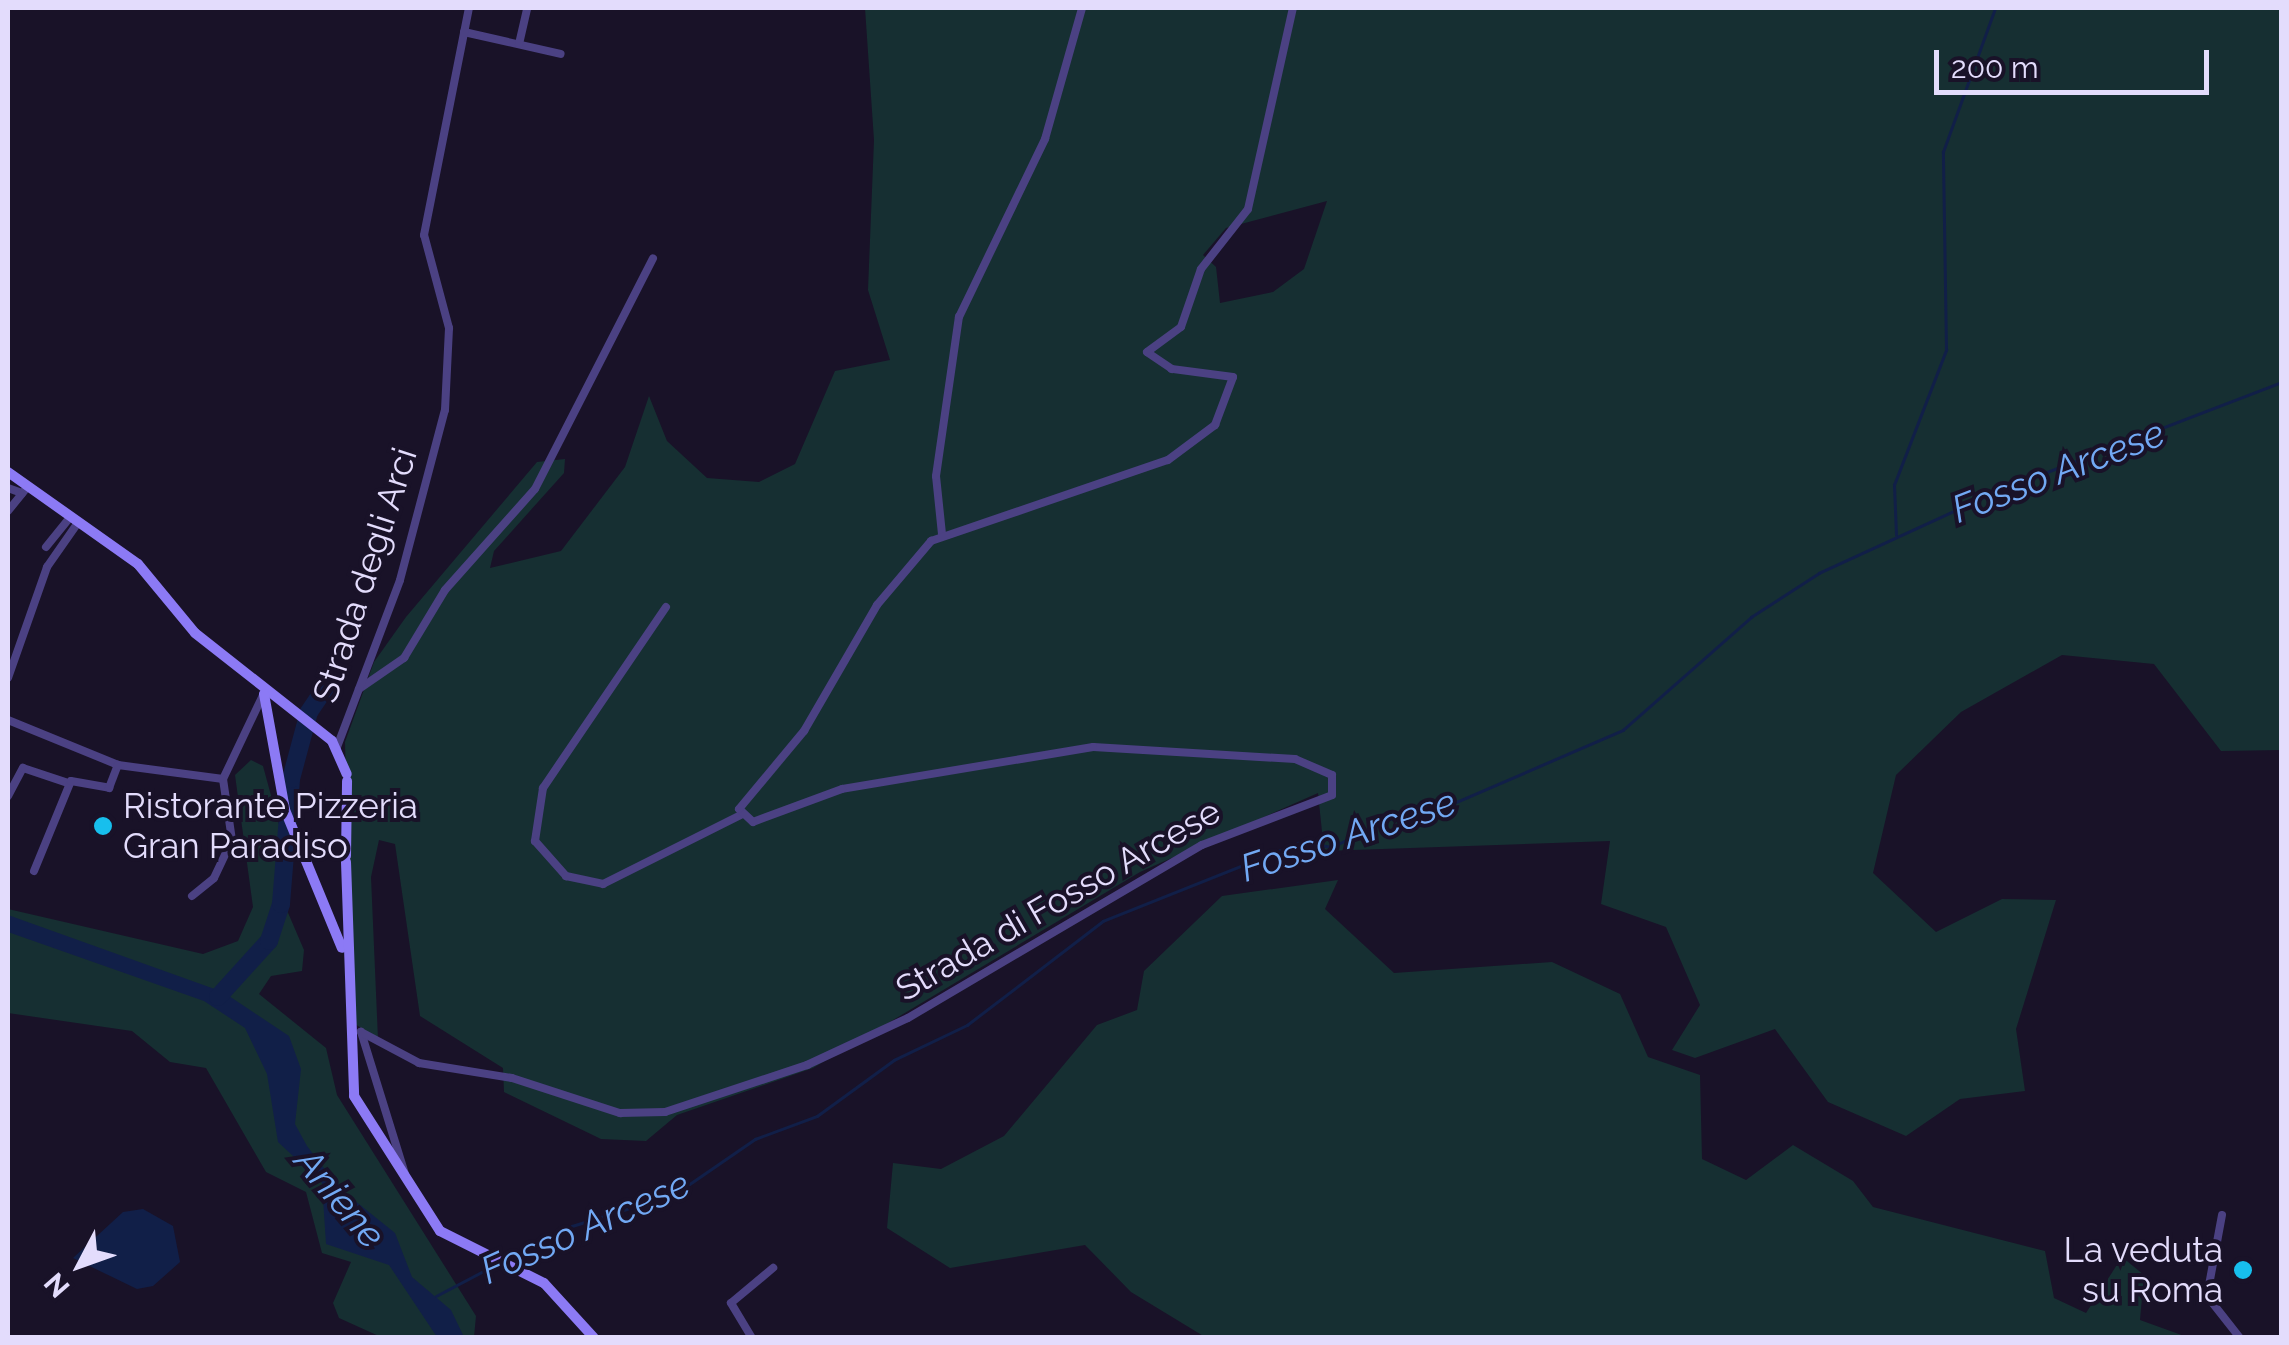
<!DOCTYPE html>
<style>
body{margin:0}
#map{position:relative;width:2289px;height:1345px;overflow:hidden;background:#191228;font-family:Raleway,sans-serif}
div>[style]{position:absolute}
.green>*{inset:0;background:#162f32}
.water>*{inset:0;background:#111f48}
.stream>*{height:2.5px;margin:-1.25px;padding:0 1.25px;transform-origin:1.25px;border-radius:1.25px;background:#111f48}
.river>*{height:18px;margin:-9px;padding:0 9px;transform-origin:9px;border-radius:9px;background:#111f48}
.minor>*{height:8px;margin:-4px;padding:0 4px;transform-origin:4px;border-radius:4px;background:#4b4183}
.secondary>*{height:10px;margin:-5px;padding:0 5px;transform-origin:5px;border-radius:5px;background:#8c7af5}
.dots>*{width:28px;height:28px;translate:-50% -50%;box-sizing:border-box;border:5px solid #191228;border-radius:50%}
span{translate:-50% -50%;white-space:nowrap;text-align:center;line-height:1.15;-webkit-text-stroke:8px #191228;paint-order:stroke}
.street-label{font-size:35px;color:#e3dcfc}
.poi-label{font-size:35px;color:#e3dcfc}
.left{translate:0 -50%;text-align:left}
.right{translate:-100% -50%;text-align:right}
.water-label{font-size:38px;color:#72a9f4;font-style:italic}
.frame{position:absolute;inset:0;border:10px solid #e3dcfc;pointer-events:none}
.north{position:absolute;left:30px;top:1215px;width:100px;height:100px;-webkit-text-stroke:8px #191228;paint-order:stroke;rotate:229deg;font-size:28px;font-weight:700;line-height:40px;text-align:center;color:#e3dcfc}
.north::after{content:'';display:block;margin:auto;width:35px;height:45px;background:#e3dcfc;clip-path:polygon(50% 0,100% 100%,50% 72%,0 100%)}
.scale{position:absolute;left:1934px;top:50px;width:275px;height:45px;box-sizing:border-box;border:5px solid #e3dcfc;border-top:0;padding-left:12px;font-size:30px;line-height:35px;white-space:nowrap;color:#e3dcfc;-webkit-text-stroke:8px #191228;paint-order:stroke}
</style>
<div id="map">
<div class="green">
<div style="clip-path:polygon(evenodd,865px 8px,2281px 8px,2281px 750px,2221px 751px,2154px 664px,2062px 655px,1961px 712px,1896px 775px,1873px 873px,1936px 932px,2002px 899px,2056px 900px,2016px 1029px,2025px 1091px,1960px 1099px,1906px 1136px,1828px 1102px,1775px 1029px,1695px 1058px,1672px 1050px,1700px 1005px,1666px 927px,1601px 904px,1610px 841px,1324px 851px,1318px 793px,1140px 872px,813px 1068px,677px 1115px,646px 1141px,601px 1139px,504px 1092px,503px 1068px,420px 1016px,395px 844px,379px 840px,371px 877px,378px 1039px,352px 1022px,345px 742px,374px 662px,406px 617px,537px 462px,565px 459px,564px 473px,494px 551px,490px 568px,561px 551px,625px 467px,649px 396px,667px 441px,707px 478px,759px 482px,795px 464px,835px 371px,890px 360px,868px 290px,874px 140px,865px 8px,1327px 201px,1304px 269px,1273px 292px,1220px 303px,1216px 267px,1203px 255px,1226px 228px,1327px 201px)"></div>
<div style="clip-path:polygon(251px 760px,263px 766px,284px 843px,283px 901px,304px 950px,302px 971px,271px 976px,259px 994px,326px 1048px,337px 1095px,476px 1316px,474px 1337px,381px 1337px,339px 1318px,333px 1303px,351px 1262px,322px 1253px,306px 1192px,266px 1172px,206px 1068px,170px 1062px,132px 1031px,8px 1013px,8px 909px,203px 954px,238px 941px,253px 907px,235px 775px)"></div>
<div style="clip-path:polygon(1338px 880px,1325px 909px,1394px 973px,1552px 962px,1620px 994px,1648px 1057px,1700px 1075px,1702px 1159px,1746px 1180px,1793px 1145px,1853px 1181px,1873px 1207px,2045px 1251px,2054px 1298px,2086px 1313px,2122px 1257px,2144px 1275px,2140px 1320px,2187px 1337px,1205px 1337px,1131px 1292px,1085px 1245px,950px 1268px,887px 1228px,893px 1163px,941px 1169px,1004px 1136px,1097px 1025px,1137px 1010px,1144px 971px,1222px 896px)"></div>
</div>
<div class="water">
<div style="clip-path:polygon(8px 915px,223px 992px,289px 1036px,301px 1069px,295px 1124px,307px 1146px,339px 1188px,395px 1233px,412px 1277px,451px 1310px,464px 1337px,437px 1337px,389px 1265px,326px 1244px,322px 1183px,278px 1142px,267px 1074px,245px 1028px,204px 1001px,8px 932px)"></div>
<div style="clip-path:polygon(143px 1209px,173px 1226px,180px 1262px,153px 1286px,137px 1289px,73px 1258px,123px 1212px)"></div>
</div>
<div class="stream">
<div style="left:1896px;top:535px;width:50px;rotate:-92.3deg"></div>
<div style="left:1894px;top:485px;width:145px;rotate:-68.9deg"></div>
<div style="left:1946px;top:350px;width:198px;rotate:-90.9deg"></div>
<div style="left:1943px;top:152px;width:153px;rotate:-70.1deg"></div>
<div style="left:507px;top:1259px;width:73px;rotate:-26.9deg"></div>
<div style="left:572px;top:1226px;width:108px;rotate:-17.3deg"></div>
<div style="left:675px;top:1194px;width:97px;rotate:-34.5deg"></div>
<div style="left:755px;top:1139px;width:66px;rotate:-20.4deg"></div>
<div style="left:817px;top:1116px;width:95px;rotate:-36deg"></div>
<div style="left:894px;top:1060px;width:81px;rotate:-25.6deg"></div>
<div style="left:967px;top:1025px;width:171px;rotate:-37.4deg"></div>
<div style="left:1103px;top:921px;width:213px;rotate:-21.8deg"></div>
<div style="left:1301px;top:842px;width:31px;rotate:9deg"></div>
<div style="left:1332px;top:847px;width:64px;rotate:-26.2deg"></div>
<div style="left:1389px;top:819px;width:42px;rotate:-8.1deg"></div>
<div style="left:1431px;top:813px;width:209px;rotate:-23.4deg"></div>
<div style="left:1623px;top:730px;width:171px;rotate:-41.4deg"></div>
<div style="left:1751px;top:617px;width:81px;rotate:-32.9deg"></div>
<div style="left:1819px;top:573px;width:194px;rotate:-24.7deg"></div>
<div style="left:1995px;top:492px;width:307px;rotate:-21deg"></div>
<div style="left:436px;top:1296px;width:67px;rotate:-27.7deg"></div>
</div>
<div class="river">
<div style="left:218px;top:997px;width:76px;rotate:-47.7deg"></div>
<div style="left:269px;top:941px;width:39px;rotate:-72deg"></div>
<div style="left:281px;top:904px;width:125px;rotate:-85.4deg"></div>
<div style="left:291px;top:779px;width:69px;rotate:-75deg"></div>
<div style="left:309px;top:712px;width:29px;rotate:-56deg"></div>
</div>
<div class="minor">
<div style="left:464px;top:32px;width:99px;rotate:12.8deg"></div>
<div style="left:519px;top:44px;width:37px;rotate:-77deg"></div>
<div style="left:8px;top:488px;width:15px;rotate:20deg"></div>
<div style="left:8px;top:511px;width:28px;rotate:-51deg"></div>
<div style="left:942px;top:534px;width:58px;rotate:-95.9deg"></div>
<div style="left:936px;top:476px;width:161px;rotate:-81.8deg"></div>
<div style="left:959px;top:317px;width:198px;rotate:-64.2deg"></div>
<div style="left:1045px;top:139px;width:136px;rotate:-74.2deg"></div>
<div style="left:46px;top:547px;width:36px;rotate:-51deg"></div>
<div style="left:666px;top:607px;width:219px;rotate:124.2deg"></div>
<div style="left:543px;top:788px;width:54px;rotate:98.6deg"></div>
<div style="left:535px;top:841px;width:47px;rotate:48.5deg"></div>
<div style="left:566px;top:876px;width:38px;rotate:12deg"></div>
<div style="left:603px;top:884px;width:154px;rotate:-26.6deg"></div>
<div style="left:8px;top:678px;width:118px;rotate:-70.6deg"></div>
<div style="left:47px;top:567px;width:52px;rotate:-55.1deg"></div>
<div style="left:359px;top:689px;width:55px;rotate:-34.6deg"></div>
<div style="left:404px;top:658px;width:79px;rotate:-58.9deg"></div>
<div style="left:445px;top:590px;width:135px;rotate:-48.3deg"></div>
<div style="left:535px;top:489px;width:259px;rotate:-62.9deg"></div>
<div style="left:8px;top:720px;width:119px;rotate:22.2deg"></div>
<div style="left:337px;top:747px;width:178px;rotate:-69.3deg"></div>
<div style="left:400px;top:580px;width:176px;rotate:-75.2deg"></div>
<div style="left:445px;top:410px;width:82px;rotate:-87.2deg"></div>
<div style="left:449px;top:328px;width:96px;rotate:-105deg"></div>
<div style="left:424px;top:235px;width:231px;rotate:-78.8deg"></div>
<div style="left:8px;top:796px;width:32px;rotate:-62deg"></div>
<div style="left:23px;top:768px;width:47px;rotate:18.4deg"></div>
<div style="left:34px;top:871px;width:97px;rotate:-67.7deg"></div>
<div style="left:71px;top:781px;width:39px;rotate:10deg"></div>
<div style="left:109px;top:788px;width:25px;rotate:-69deg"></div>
<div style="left:118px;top:765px;width:106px;rotate:7.6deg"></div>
<div style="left:223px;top:779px;width:95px;rotate:-64.5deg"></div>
<div style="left:192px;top:896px;width:28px;rotate:-39deg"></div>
<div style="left:214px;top:878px;width:42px;rotate:-64.7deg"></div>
<div style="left:232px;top:840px;width:62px;rotate:-98.4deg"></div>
<div style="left:405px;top:1174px;width:149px;rotate:-107.2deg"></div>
<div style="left:361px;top:1032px;width:66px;rotate:28.1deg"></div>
<div style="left:419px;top:1063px;width:94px;rotate:9.2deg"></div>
<div style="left:512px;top:1078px;width:114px;rotate:18deg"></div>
<div style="left:620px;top:1113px;width:45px;rotate:-1.3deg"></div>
<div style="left:665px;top:1112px;width:150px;rotate:-18.3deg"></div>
<div style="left:807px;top:1065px;width:111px;rotate:-25deg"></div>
<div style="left:908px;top:1018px;width:341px;rotate:-30.5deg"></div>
<div style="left:1202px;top:845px;width:139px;rotate:-21deg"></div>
<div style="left:1332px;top:795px;width:20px;rotate:-90deg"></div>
<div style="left:1332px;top:775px;width:40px;rotate:-156.6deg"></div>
<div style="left:1295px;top:759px;width:202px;rotate:-176.6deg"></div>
<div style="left:1093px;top:747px;width:254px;rotate:170.5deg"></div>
<div style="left:842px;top:789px;width:95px;rotate:159.7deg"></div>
<div style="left:753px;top:822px;width:19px;rotate:-137deg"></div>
<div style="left:739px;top:809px;width:102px;rotate:-50.2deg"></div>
<div style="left:804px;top:731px;width:146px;rotate:-59.9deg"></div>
<div style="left:877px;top:605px;width:84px;rotate:-49.8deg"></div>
<div style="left:931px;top:541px;width:250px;rotate:-18.9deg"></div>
<div style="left:1168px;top:460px;width:59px;rotate:-36.7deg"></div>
<div style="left:1215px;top:425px;width:51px;rotate:-69.4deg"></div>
<div style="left:1233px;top:377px;width:62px;rotate:-172.5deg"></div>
<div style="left:1172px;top:369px;width:30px;rotate:-146deg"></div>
<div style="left:1147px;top:352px;width:42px;rotate:-36.3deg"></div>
<div style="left:1181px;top:327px;width:61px;rotate:-71deg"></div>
<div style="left:1201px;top:269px;width:76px;rotate:-51.9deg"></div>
<div style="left:1248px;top:209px;width:206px;rotate:-77.4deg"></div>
<div style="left:2222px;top:1215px;width:82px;rotate:100.5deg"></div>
<div style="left:2207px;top:1296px;width:53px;rotate:51.8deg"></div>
<div style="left:752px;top:1338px;width:41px;rotate:-121deg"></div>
<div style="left:731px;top:1303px;width:55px;rotate:-39.8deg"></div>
</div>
<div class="secondary">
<div style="left:8px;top:472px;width:159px;rotate:35.3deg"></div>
<div style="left:138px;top:564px;width:89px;rotate:50.4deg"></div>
<div style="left:195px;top:633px;width:174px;rotate:38.2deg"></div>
<div style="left:332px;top:741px;width:36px;rotate:66deg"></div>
<div style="left:264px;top:694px;width:118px;rotate:79.7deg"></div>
<div style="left:285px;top:810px;width:149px;rotate:67.6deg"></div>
<div style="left:346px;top:856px;width:75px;rotate:-89.2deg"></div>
<div style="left:346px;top:862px;width:234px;rotate:88deg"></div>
<div style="left:354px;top:1096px;width:160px;rotate:57.5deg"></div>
<div style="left:440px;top:1231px;width:116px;rotate:26.6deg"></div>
<div style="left:544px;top:1283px;width:74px;rotate:47.7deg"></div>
</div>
<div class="dots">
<div style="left:103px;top:826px;background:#17bfed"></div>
<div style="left:2243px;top:1270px;background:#17bfed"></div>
</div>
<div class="street-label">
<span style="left:365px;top:575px;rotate:-72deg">Strada degli Arci</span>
<span style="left:1058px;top:900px;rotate:-30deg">Strada di Fosso Arcese</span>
</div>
<div class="poi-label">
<span class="left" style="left:123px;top:826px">Ristorante Pizzeria<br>Gran Paradiso</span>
<span class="right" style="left:2223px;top:1270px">La veduta<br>su Roma</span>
</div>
<div class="water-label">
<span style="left:2058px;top:471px;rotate:-21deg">Fosso Arcese</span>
<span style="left:1348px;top:835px;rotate:-18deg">Fosso Arcese</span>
<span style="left:340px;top:1198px;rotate:50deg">Aniene</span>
<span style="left:585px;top:1227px;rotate:-24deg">Fosso Arcese</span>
</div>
<div class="frame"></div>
<div class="north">N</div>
<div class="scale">200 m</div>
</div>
